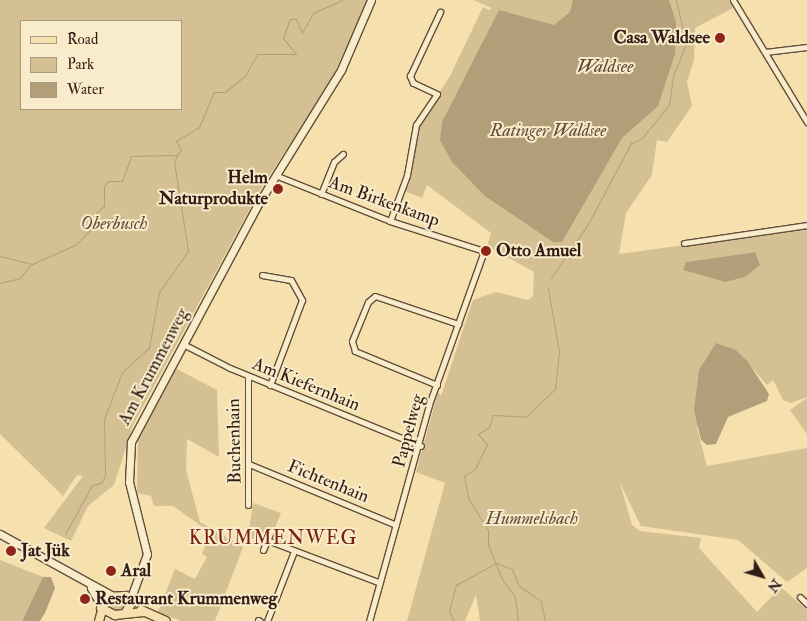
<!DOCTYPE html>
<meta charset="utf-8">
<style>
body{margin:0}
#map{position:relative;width:807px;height:621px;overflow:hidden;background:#f6e1ae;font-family:"IM FELL Double Pica",serif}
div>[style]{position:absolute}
.green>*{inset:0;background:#d5c094}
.water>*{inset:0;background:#b39e7a}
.stream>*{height:1px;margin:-0.5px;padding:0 0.5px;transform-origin:0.5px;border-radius:0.5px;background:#b39e7a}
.roads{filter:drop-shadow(1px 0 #624e3c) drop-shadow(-1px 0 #624e3c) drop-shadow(0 1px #624e3c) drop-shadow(0 -1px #624e3c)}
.minor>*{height:5px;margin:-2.5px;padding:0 2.5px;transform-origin:2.5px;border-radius:2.5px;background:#f9ecca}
.secondary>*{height:7px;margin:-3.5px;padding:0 3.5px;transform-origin:3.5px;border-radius:3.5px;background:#f9ecca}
.primary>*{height:8px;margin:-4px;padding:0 4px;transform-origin:4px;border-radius:4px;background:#f6e1ae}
.dots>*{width:14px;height:14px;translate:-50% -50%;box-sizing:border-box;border:2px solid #f9ecca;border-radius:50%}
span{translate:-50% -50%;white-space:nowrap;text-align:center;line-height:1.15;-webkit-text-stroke:4px #f9ecca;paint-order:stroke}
.poi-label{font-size:18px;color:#311d16;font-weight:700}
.right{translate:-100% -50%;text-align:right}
.left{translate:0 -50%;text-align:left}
.park-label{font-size:18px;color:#624e3c;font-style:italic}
.street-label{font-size:18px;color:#311d16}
.water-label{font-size:19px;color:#5e4a39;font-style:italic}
.neighbourhood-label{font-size:19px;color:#7a1f14;letter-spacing:1px}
.legend{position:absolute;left:20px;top:20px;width:162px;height:90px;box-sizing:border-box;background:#f9ecca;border:1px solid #a99982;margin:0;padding:6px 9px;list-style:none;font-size:15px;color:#311d16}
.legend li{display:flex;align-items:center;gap:10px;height:25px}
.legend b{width:25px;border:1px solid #a99982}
.north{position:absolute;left:737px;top:551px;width:50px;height:50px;-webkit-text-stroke:4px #f9ecca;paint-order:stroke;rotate:128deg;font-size:14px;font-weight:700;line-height:20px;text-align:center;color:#311d16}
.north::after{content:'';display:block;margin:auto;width:18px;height:22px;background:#311d16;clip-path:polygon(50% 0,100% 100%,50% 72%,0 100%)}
</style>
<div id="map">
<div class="green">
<div style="clip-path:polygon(evenodd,0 0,368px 0,329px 85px,260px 190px,133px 425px,114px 485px,88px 506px,71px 541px,44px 528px,83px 476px,77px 475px,63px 496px,0 434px,0 0,21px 21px,181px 21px,181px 109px,21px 109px,21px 21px)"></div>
<div style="clip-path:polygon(evenodd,473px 0,729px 0,733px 8px,695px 28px,694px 60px,687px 82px,692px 106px,667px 142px,657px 140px,652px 175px,626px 213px,619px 254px,807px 228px,807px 397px,791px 403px,783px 400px,773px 380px,767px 385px,736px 350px,697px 428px,707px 466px,807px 448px,807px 568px,787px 582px,738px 540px,641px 526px,620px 483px,632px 525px,640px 531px,701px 538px,699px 548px,757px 612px,781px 587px,807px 610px,807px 621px,480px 621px,476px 595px,465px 621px,407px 621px,445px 483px,416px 472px,438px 392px,441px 396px,473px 300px,496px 292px,528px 300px,533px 296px,534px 272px,487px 246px,491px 233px,427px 185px,422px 198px,404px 191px,418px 126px,450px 76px,483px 7px,489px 10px,492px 8px,473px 0,755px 252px,725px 282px,683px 270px,686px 262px,755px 252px)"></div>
<div style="clip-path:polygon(175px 368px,217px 390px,219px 457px,187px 439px,186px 470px,200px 522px,243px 547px,215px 621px,181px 621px,158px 612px,175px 569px,195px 579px,207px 557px,202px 554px,210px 532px,173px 506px,154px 506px,151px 496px,137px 493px,138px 440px)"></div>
<div style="clip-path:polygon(807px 398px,807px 434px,790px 410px)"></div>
<div style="clip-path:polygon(253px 503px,281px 513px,274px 530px,268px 528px,262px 542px,248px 537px)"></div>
<div style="clip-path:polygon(0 560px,43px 577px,22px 621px,0 621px)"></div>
<div style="clip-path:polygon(124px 598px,126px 608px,113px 611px,106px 607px,107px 601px)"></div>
</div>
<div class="water">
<div style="clip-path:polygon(573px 0,669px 0,676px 22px,675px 54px,658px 106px,622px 138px,562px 242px,553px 242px,485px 196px,452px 162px,440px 140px,442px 122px,499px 10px,554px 25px,570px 12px)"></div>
<div style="clip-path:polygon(755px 252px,760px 265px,745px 277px,725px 282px,683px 270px,686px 262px)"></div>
<div style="clip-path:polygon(716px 343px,736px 350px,748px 362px,769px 394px,767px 401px,728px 417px,716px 444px,707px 445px,701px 440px,694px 410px,699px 370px)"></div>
<div style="clip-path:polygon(43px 577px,51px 577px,55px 588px,45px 613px,40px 621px,22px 621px)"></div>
</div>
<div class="stream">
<div style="left:0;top:256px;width:33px;rotate:14deg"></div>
<div style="left:32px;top:264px;width:47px;rotate:-23.8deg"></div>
<div style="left:75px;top:245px;width:31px;rotate:-45deg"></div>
<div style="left:97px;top:223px;width:10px;rotate:-96deg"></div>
<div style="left:96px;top:213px;width:11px;rotate:-41deg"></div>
<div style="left:104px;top:206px;width:20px;rotate:-90deg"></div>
<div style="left:104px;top:186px;width:6px;rotate:-51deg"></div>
<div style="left:108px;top:181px;width:14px"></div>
<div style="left:122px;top:181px;width:27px;rotate:-70deg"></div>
<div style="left:131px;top:156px;width:46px;rotate:-1.2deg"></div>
<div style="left:177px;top:155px;width:6px;rotate:-51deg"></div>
<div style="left:181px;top:150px;width:10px;rotate:-119deg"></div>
<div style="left:176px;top:141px;width:27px;rotate:-31deg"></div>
<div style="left:199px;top:127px;width:38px;rotate:-67deg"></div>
<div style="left:214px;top:92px;width:11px"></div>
<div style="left:225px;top:92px;width:26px;rotate:-39deg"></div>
<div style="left:245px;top:76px;width:25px;rotate:-61deg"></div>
<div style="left:257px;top:54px;width:39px"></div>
<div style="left:296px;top:54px;width:21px;rotate:-129deg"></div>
<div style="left:283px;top:38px;width:20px;rotate:-70deg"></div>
<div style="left:290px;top:19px;width:6px"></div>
<div style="left:296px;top:19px;width:15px;rotate:67deg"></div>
<div style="left:302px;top:33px;width:23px;rotate:-61deg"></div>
<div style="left:313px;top:13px;width:32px;rotate:-24deg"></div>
<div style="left:551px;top:278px;width:65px;rotate:-55.6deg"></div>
<div style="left:588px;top:224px;width:92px;rotate:-62deg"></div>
<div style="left:631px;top:143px;width:11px;rotate:-22deg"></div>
<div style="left:641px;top:139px;width:44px;rotate:-50.5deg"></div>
<div style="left:669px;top:105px;width:29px;rotate:-82deg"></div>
<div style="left:673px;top:76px;width:35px;rotate:-68deg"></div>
<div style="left:686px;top:43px;width:44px;rotate:-103.1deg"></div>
<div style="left:0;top:283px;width:21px;rotate:-14deg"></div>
<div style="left:20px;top:278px;width:18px;rotate:-52deg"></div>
<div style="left:65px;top:534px;width:56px;rotate:-61.1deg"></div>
<div style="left:92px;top:485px;width:9px;rotate:-13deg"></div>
<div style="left:101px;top:483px;width:8px;rotate:-60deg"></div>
<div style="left:105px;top:476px;width:57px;rotate:-91deg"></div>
<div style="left:104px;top:419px;width:50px;rotate:-69deg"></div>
<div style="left:122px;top:372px;width:36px;rotate:-42deg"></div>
<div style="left:149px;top:348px;width:57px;rotate:-79.9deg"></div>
<div style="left:159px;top:292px;width:50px;rotate:-54.7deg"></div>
<div style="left:188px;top:251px;width:90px;rotate:-98.9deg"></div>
<div style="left:174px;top:162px;width:8px;rotate:-67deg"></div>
<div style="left:454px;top:621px;width:11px;rotate:-117deg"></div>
<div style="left:449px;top:611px;width:27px;rotate:-75deg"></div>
<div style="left:456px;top:585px;width:46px;rotate:-28.8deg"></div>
<div style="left:496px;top:563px;width:17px;rotate:21deg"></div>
<div style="left:512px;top:569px;width:18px;rotate:68deg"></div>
<div style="left:519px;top:586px;width:27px;rotate:34deg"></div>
<div style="left:541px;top:601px;width:20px;rotate:79deg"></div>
<div style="left:518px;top:621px;width:24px;rotate:-97deg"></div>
<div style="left:515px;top:597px;width:22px;rotate:-126deg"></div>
<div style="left:502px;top:579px;width:38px;rotate:-112deg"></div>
<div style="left:488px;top:544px;width:14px;rotate:-90deg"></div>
<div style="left:488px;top:530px;width:38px;rotate:-122deg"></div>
<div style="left:468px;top:498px;width:22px;rotate:-100deg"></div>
<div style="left:464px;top:476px;width:13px;rotate:-32deg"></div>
<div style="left:475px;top:469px;width:28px;rotate:-64deg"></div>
<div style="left:487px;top:444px;width:13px;rotate:-132deg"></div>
<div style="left:478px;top:434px;width:13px;rotate:-32deg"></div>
<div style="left:489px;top:427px;width:13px;rotate:-72deg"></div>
<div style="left:493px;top:415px;width:33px;rotate:3deg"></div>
<div style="left:526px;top:417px;width:40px;rotate:-44deg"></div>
<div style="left:555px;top:389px;width:37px;rotate:-84deg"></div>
<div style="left:559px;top:352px;width:65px;rotate:-99.8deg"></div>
</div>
<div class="roads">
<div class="minor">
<div style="left:733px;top:0;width:143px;rotate:58.8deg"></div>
<div style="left:765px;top:52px;width:42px;rotate:-6.8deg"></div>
<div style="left:275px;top:175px;width:124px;rotate:21.8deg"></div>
<div style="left:390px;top:221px;width:99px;rotate:17.7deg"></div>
<div style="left:484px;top:251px;width:164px;rotate:109.7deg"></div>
<div style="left:429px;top:405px;width:224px;rotate:105.5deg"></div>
<div style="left:321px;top:194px;width:35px;rotate:-68deg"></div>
<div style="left:334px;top:162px;width:12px;rotate:-42deg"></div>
<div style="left:390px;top:221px;width:49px;rotate:-69.7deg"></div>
<div style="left:407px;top:175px;width:51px;rotate:-79.8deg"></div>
<div style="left:416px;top:125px;width:37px;rotate:-56deg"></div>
<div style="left:437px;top:94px;width:26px;rotate:-155deg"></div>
<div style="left:413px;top:83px;width:8px;rotate:-113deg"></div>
<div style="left:410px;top:76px;width:71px;rotate:-64.9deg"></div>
<div style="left:684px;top:243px;width:124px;rotate:-8.3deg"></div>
<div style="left:262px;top:275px;width:29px;rotate:10deg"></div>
<div style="left:291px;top:280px;width:23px;rotate:61deg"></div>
<div style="left:302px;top:300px;width:91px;rotate:110.6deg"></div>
<div style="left:183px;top:344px;width:53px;rotate:27.1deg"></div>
<div style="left:230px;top:368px;width:206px;rotate:22.2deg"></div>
<div style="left:437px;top:385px;width:89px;rotate:-157.5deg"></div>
<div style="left:355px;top:351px;width:10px;rotate:-107deg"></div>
<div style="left:352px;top:341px;width:42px;rotate:-67.7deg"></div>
<div style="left:368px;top:302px;width:9px;rotate:-41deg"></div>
<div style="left:375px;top:296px;width:88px;rotate:18.6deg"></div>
<div style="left:249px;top:464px;width:159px;rotate:22.5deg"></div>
<div style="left:248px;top:505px;width:129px;rotate:-90deg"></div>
<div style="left:267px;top:540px;width:119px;rotate:20.7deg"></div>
<div style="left:263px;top:550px;width:21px;rotate:-67deg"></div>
<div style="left:800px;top:597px;width:10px;rotate:45deg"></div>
<div style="left:258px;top:620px;width:2px;rotate:27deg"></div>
<div style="left:267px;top:621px;width:75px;rotate:-68.9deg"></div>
</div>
<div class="secondary">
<div style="left:0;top:534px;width:127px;rotate:28.8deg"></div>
<div style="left:91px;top:588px;width:20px;rotate:60deg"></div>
<div style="left:130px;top:600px;width:49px;rotate:-69.7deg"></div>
<div style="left:147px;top:554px;width:74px;rotate:-104deg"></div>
<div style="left:129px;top:482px;width:40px;rotate:-87.1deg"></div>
<div style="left:131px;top:442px;width:270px;rotate:-61.9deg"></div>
<div style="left:258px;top:204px;width:158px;rotate:-58.2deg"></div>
<div style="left:341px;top:70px;width:76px;rotate:-66.8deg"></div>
</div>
<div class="primary">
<div style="left:101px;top:608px;width:16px;rotate:27deg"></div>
<div style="left:115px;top:615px;width:29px;rotate:-6deg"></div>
<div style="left:141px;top:610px;width:27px;rotate:24deg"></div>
<div style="left:99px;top:621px;width:25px;rotate:-74deg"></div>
<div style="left:106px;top:597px;width:20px;rotate:-3deg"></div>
<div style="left:126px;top:596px;width:9px;rotate:58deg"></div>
<div style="left:131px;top:604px;width:9px;rotate:122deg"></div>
</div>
</div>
<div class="dots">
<div style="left:720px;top:38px;background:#8f2418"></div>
<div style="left:278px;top:189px;background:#8f2418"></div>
<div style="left:486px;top:251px;background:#8f2418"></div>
<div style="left:11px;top:551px;background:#8f2418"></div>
<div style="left:111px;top:571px;background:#8f2418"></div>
<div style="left:85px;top:599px;background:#8f2418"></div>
</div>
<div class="poi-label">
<span class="right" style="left:710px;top:38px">Casa Waldsee</span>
<span class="right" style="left:268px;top:189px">Helm<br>Naturprodukte</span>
<span class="left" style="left:496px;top:251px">Otto Amuel</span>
<span class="left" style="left:21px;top:551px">Jat Jük</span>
<span class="left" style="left:121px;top:571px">Aral</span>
<span class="left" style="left:95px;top:599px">Restaurant Krummenweg</span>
</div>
<div class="park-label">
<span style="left:548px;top:131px">Ratinger Waldsee</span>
<span style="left:114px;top:224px">Oberbusch</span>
<span style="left:532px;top:519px">Hummelsbach</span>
</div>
<div class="street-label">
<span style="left:384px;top:202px;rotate:20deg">Am Birkenkamp</span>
<span style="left:154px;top:367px;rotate:-62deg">Am Krummenweg</span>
<span style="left:306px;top:385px;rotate:22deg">Am Kiefernhain</span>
<span style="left:409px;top:431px;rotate:-75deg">Pappelweg</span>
<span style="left:235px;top:441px;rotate:-91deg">Buchenhain</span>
<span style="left:328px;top:482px;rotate:22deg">Fichtenhain</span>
</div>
<div class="water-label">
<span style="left:605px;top:67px">Waldsee</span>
</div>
<div class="neighbourhood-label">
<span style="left:273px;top:539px">KRUMMENWEG</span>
</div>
<ul class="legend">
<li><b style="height:6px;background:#f6e1ae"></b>Road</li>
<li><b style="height:14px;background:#d5c094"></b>Park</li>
<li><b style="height:14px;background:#b39e7a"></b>Water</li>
</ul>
<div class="north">N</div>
</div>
